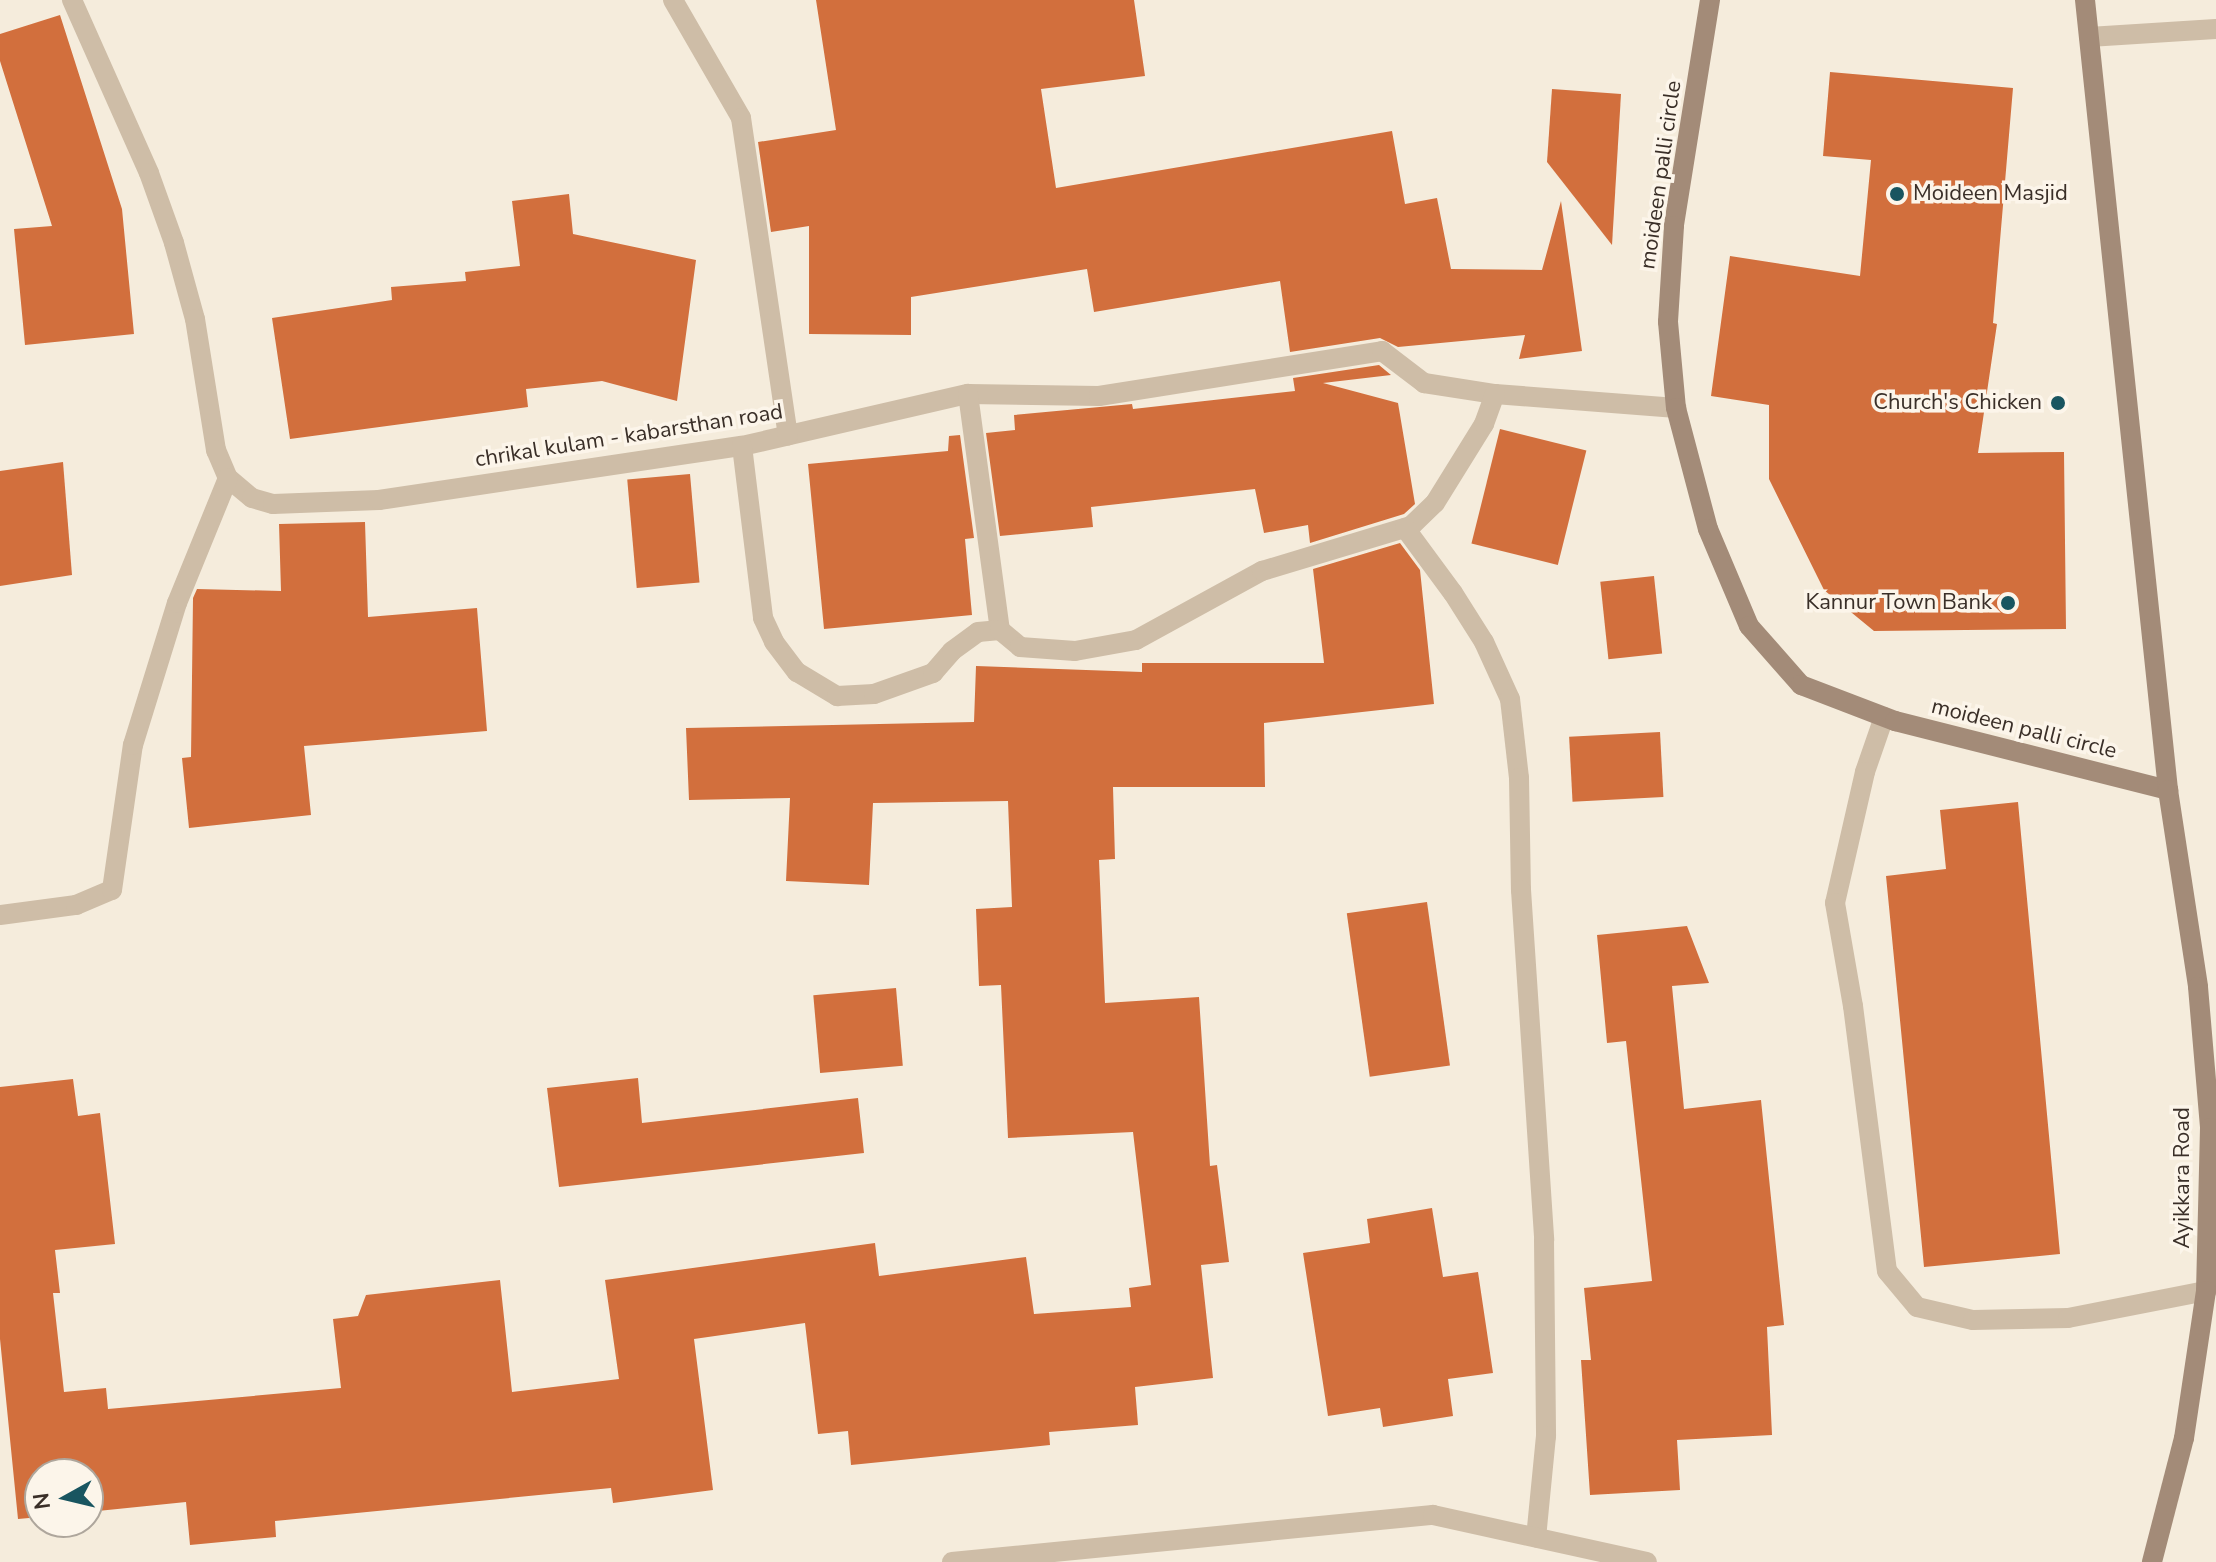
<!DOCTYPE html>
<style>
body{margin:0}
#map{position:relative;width:2216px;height:1562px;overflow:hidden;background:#f5ecdc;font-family:"Nunito Sans",sans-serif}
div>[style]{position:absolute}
.building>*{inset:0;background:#d26f3d;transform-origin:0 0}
.lane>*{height:20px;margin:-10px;padding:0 10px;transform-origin:10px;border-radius:10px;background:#cebda7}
.street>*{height:20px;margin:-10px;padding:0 10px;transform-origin:10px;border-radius:10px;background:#cebda7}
.secondary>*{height:20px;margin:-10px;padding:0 10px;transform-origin:10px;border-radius:10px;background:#a38b78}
.dots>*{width:22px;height:22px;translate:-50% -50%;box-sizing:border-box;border:4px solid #fcf5ea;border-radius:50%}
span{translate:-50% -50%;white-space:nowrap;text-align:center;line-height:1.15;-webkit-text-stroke:7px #fcf5ea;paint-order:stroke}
.street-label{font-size:22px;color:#3a2f28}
.poi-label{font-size:22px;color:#3a2f28}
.left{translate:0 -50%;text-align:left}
.right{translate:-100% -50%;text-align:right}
.north{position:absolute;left:24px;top:1458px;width:80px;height:80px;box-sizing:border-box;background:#fcf5ea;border:2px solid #aea69c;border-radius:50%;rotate:262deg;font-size:22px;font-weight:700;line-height:32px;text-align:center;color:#3a2f28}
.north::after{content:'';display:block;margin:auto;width:28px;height:36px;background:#195560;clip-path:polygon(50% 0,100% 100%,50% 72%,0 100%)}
</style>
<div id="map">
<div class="building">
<div style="clip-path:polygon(816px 0,1134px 0,1145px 76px,1041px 89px,1056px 188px,1392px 131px,1405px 204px,1437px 198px,1451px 269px,1542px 270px,1561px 201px,1582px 351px,1519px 359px,1525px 335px,1398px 347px,1380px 338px,1290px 352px,1280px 281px,1094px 312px,1087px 269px,911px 297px,911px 335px,809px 334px,809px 226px,771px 232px,758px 142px,836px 130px)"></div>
<div style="clip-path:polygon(60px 15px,122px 209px,134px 334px,25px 345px,14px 229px,52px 226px,0 61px,0 34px)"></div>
<div style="clip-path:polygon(1830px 72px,2013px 88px,1993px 323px,1997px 324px,1978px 453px,2064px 452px,2066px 629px,1874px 631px,1824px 590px,1769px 479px,1769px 405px,1711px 396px,1730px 256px,1860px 276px,1871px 160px,1823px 156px)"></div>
<div style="clip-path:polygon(1552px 89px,1621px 94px,1612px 245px,1547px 162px)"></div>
<div style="clip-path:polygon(569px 194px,573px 234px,696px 260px,677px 401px,602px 381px,526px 389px,528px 407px,290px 439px,272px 318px,392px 300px,391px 287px,466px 281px,465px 272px,520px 266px,512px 201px)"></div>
<div style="clip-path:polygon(1379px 365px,1391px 375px,1323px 383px,1398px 403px,1415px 504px,1404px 514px,1310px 543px,1308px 525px,1264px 533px,1255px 489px,1091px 507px,1093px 527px,1000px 536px,986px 433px,1015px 430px,1014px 415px,1132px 404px,1133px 409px,1295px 391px,1293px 378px)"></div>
<div style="left:1500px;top:429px;width:89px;height:118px;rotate:14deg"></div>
<div style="clip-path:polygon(960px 435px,974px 538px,965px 539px,972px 615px,824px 629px,808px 464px,948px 451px,949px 436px)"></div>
<div style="clip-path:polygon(63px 462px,72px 575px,0 586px,0 471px)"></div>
<div style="left:690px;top:474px;width:109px;height:63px;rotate:85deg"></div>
<div style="clip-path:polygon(365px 522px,368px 617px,477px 608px,487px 731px,304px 746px,311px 815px,189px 828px,182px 758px,191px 757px,193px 598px,197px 589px,281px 591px,279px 524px)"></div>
<div style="clip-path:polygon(1400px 543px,1420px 570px,1434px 704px,1264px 723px,1265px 787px,1113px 787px,1115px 859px,1099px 860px,1105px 1003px,1199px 997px,1210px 1166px,1217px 1165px,1229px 1262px,1201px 1265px,1213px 1378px,1135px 1387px,1138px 1425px,1049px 1432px,1050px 1445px,851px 1465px,848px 1431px,818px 1434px,805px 1323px,694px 1339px,713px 1490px,613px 1503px,611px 1488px,275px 1521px,276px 1537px,190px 1545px,186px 1502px,88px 1512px,88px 1474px,40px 1474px,40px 1517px,18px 1519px,0 1339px,0 1087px,73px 1079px,78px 1116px,100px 1113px,115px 1244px,55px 1250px,60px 1293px,53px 1293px,64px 1392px,106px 1388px,108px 1409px,341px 1388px,333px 1319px,358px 1316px,366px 1295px,500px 1280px,512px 1392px,619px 1379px,605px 1280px,875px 1243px,879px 1276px,1026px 1257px,1034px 1314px,1131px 1307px,1129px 1288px,1151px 1285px,1133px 1132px,1008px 1138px,1001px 985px,979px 986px,976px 909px,1012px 907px,1008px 801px,873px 803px,869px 885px,786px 881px,790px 798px,689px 800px,686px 728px,974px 722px,976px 666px,1142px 672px,1142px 663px,1324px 663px,1313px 569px)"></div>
<div style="left:1654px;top:576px;width:78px;height:54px;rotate:84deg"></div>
<div style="left:1660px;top:732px;width:65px;height:91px;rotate:87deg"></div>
<div style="clip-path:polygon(2018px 802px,2060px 1254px,1924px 1267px,1886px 876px,1946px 869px,1940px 810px)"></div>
<div style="left:1427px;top:902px;width:165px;height:81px;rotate:82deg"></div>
<div style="clip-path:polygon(1687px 926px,1709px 983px,1672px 986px,1684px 1109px,1761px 1100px,1784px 1325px,1767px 1327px,1772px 1435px,1677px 1440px,1680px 1490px,1590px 1495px,1581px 1360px,1591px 1360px,1584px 1288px,1652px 1281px,1626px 1041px,1607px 1043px,1597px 935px)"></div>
<div style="left:896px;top:988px;width:78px;height:83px;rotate:85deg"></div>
<div style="clip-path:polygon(638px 1078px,642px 1123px,858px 1098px,864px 1153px,559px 1187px,547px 1088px)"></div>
<div style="clip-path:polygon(1432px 1208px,1443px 1277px,1478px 1272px,1493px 1373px,1448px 1379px,1453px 1416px,1383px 1427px,1380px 1408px,1328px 1416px,1303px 1253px,1370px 1243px,1367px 1219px)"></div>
</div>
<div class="lane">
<div style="left:2089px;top:37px;width:127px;rotate:-3.6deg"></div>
</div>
<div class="street">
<div style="left:72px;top:0;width:189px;rotate:66deg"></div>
<div style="left:149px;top:173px;width:74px;rotate:70.3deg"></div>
<div style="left:174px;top:243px;width:79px;rotate:74.6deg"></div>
<div style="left:195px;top:319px;width:133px;rotate:80.9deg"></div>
<div style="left:216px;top:450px;width:30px;rotate:67deg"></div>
<div style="left:228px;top:478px;width:31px;rotate:40deg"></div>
<div style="left:252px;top:498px;width:22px;rotate:16deg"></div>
<div style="left:273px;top:504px;width:106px;rotate:-2.2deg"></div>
<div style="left:379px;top:500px;width:367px;rotate:-8.5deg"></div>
<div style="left:742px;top:446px;width:232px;rotate:-13deg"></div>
<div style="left:968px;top:394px;width:131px;rotate:0.9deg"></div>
<div style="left:1099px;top:396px;width:287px;rotate:-9deg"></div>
<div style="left:1382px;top:351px;width:53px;rotate:37.3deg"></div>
<div style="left:1424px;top:383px;width:72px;rotate:8.8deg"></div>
<div style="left:1495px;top:394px;width:182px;rotate:4.4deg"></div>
<div style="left:673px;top:0;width:136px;rotate:60deg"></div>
<div style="left:741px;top:118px;width:321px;rotate:81.6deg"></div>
<div style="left:968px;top:394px;width:238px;rotate:82.3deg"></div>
<div style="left:742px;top:446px;width:173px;rotate:83deg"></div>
<div style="left:763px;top:618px;width:26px;rotate:65deg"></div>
<div style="left:774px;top:642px;width:38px;rotate:53deg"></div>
<div style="left:797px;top:672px;width:47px;rotate:31deg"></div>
<div style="left:837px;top:696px;width:37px;rotate:-3deg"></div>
<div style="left:874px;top:694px;width:63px;rotate:-19.6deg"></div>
<div style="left:933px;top:673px;width:29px;rotate:-49deg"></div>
<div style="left:952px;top:651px;width:32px;rotate:-36deg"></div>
<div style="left:978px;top:632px;width:22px;rotate:-5deg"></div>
<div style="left:1000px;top:630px;width:26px;rotate:40deg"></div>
<div style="left:1020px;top:647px;width:55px;rotate:4.2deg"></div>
<div style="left:1075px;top:651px;width:62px;rotate:-10.2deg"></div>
<div style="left:1136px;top:640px;width:144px;rotate:-28.7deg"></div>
<div style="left:1262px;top:571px;width:156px;rotate:-16.8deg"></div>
<div style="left:1411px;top:526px;width:33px;rotate:-44deg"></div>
<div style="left:1435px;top:503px;width:93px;rotate:-58.2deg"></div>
<div style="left:1484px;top:424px;width:32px;rotate:-70deg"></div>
<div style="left:1405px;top:528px;width:81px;rotate:53.6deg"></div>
<div style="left:1453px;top:593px;width:58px;rotate:57.7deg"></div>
<div style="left:1484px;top:642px;width:63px;rotate:65.5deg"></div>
<div style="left:1510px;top:699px;width:80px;rotate:83.5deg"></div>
<div style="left:1519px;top:778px;width:112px;rotate:89deg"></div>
<div style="left:1521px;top:890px;width:351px;rotate:86.2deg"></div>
<div style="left:1544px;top:1240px;width:196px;rotate:89.4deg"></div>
<div style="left:1546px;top:1436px;width:102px;rotate:95.6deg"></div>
<div style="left:1884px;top:717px;width:58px;rotate:109.1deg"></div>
<div style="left:1865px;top:772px;width:134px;rotate:102.9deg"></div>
<div style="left:1835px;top:903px;width:105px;rotate:80.1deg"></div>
<div style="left:1853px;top:1006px;width:267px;rotate:82.7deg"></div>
<div style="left:1887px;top:1271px;width:47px;rotate:50.2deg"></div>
<div style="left:1917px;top:1307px;width:57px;rotate:13.1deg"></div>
<div style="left:1973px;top:1320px;width:95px;rotate:-1.2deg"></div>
<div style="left:2068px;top:1318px;width:141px;rotate:-11.1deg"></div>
<div style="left:0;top:915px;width:77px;rotate:-7.5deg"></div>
<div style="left:76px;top:905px;width:39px;rotate:-23deg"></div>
<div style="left:112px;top:890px;width:147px;rotate:-81.8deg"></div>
<div style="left:133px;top:745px;width:149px;rotate:-72.8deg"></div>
<div style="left:177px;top:603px;width:135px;rotate:-67.8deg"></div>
<div style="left:952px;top:1562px;width:483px;rotate:-5.6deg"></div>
<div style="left:1433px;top:1515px;width:219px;rotate:12.4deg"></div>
</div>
<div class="secondary">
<div style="left:1710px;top:0;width:229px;rotate:99.1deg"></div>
<div style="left:1674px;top:226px;width:96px;rotate:93.6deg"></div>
<div style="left:1668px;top:322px;width:86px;rotate:84.7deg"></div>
<div style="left:1676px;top:408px;width:125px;rotate:75.2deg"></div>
<div style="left:1708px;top:529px;width:105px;rotate:67.1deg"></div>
<div style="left:1749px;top:626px;width:79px;rotate:48.6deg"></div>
<div style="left:1801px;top:685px;width:101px;rotate:21deg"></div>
<div style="left:1895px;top:721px;width:282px;rotate:14.2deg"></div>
<div style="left:2085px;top:0;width:794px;rotate:84deg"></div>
<div style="left:2168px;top:790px;width:199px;rotate:81.3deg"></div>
<div style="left:2198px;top:987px;width:142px;rotate:85.1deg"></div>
<div style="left:2210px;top:1128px;width:163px;rotate:91.4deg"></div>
<div style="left:2206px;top:1291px;width:149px;rotate:98.5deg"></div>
<div style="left:2184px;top:1438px;width:128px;rotate:104.5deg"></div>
</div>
<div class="dots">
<div style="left:1897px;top:194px;background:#195560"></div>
<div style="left:2058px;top:403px;background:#195560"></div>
<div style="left:2008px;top:603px;background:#195560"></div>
</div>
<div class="street-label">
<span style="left:1661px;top:175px;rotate:-82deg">moideen palli circle</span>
<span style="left:629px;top:436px;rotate:-9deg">chrikal kulam - kabarsthan road</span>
<span style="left:2024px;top:729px;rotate:14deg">moideen palli circle</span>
<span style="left:2183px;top:1178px;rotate:-90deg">Ayikkara Road</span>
</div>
<div class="poi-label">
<span class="left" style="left:1913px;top:194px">Moideen Masjid</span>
<span class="right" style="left:2042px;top:403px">Church's Chicken</span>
<span class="right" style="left:1992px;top:603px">Kannur Town Bank</span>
</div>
<div class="north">N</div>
</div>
